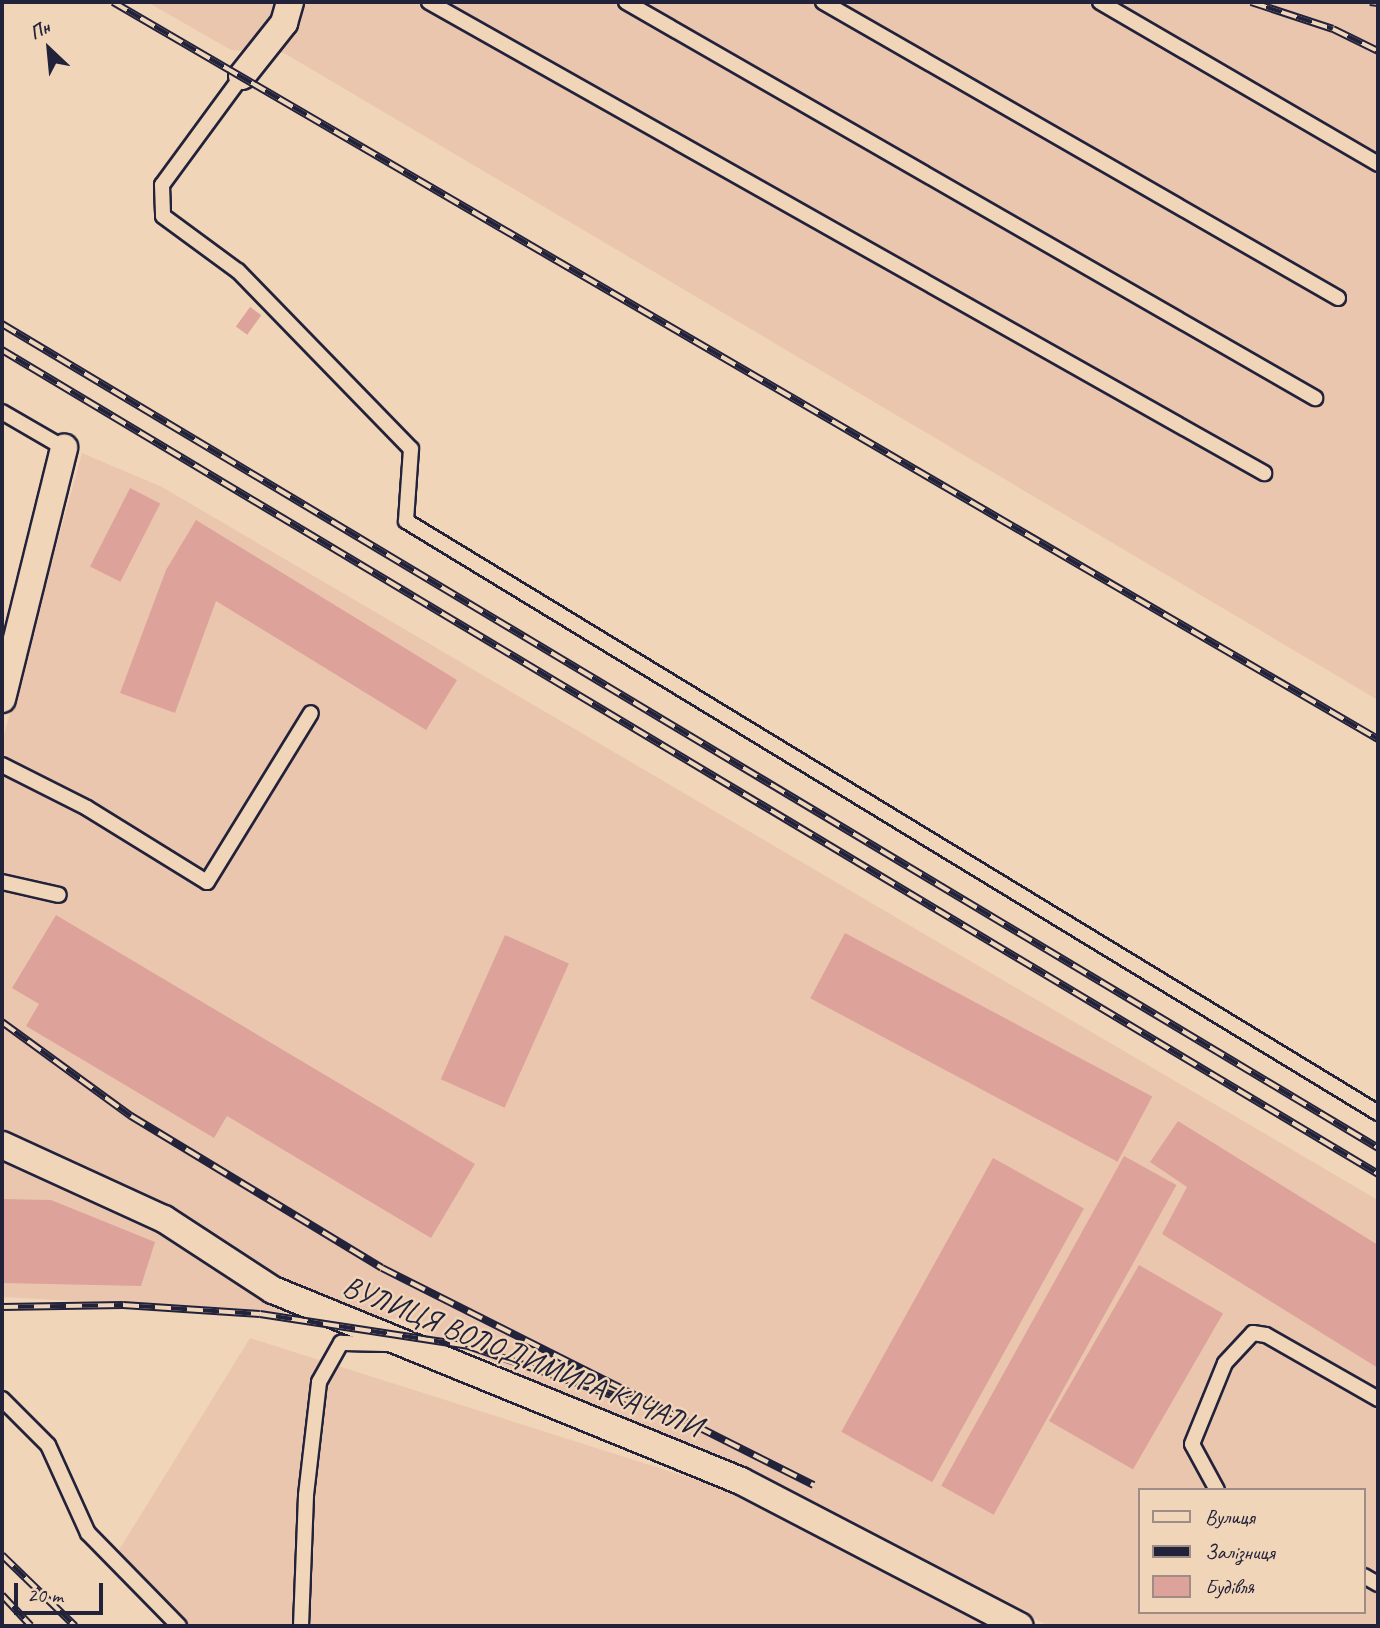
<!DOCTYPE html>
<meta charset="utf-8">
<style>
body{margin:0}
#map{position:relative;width:1380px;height:1628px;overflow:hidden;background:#f1d5b8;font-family:Caveat,sans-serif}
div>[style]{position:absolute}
.built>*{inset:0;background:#ebc6af}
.building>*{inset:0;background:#dda39b;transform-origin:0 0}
.roads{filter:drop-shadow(2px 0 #22223b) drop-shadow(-2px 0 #22223b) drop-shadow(0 2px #22223b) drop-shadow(0 -2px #22223b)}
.lane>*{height:14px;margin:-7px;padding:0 7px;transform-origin:7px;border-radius:7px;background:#f1d5b8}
.street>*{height:26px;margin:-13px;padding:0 13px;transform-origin:13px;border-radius:13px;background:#f1d5b8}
.rail>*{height:8px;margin-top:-4px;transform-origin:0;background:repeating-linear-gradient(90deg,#f1d5b8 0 16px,#22223b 0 32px);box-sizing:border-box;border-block:2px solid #22223b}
span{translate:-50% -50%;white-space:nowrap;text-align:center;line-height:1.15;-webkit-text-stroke:5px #f1d5b8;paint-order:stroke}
.street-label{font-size:30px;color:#22223b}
.frame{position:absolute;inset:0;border:4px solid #22223b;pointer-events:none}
.legend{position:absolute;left:1138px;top:1488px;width:228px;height:126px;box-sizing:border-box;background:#f1d5b8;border:2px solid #9e8d86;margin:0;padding:9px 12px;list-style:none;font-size:21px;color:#22223b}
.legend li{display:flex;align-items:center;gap:14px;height:35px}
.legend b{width:35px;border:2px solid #9e8d86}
.north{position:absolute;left:14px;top:14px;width:70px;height:70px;-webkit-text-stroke:5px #f1d5b8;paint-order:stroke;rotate:334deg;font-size:19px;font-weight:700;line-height:28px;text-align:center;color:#22223b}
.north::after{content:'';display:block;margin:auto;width:24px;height:32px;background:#22223b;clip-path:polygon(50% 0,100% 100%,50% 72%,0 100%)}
.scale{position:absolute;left:14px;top:1583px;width:89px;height:32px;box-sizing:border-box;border:4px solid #22223b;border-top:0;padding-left:9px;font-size:21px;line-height:24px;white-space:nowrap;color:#22223b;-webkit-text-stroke:5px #f1d5b8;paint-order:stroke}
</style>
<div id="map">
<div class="built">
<div style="clip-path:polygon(147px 2px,1378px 2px,1378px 700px,284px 53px,231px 50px)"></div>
<div style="clip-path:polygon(evenodd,82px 453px,162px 487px,1378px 1200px,1378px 1626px,1049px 1626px,747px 1474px,397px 1319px,2px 1297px,2px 742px,82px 453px,1140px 1490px,1364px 1490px,1364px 1612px,1140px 1612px,1140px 1490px)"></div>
<div style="clip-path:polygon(250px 1338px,735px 1492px,989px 1626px,165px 1626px,111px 1563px)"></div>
</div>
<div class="building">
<div style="left:250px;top:307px;width:14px;height:24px;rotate:36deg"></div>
<div style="left:130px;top:488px;width:34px;height:88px;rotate:27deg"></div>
<div style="clip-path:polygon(196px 520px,457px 680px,426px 730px,216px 601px,175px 713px,120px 693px,166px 570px)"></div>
<div style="clip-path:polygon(56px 915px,475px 1164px,431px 1238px,227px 1116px,214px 1138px,26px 1026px,39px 1004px,12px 988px)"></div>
<div style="left:845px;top:933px;width:348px;height:74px;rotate:28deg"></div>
<div style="left:505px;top:935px;width:70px;height:158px;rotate:24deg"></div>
<div style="clip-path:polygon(1178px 1121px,1378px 1245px,1378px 1368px,1162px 1234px,1187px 1187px,1150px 1162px)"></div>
<div style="left:1124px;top:1156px;width:60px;height:377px;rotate:29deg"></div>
<div style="left:993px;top:1158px;width:104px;height:313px;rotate:29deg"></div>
<div style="clip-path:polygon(2px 1199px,51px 1200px,155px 1242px,141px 1286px,2px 1283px)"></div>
<div style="left:1139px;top:1265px;width:97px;height:180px;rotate:30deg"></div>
</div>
<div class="roads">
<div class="lane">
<div style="left:429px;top:2px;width:959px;rotate:29.43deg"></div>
<div style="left:626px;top:2px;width:795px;rotate:29.89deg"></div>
<div style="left:823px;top:2px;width:594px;rotate:29.89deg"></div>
<div style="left:1100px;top:2px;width:322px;rotate:30.2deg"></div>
<div style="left:242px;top:76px;width:135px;rotate:126.3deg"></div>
<div style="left:162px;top:185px;width:31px;rotate:88deg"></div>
<div style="left:163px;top:216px;width:93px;rotate:36.3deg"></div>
<div style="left:238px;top:271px;width:248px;rotate:45.8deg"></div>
<div style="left:411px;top:449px;width:72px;rotate:94deg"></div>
<div style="left:406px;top:521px;width:1138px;rotate:31.34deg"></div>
<div style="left:2px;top:412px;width:72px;rotate:30.1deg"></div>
<div style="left:2px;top:765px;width:95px;rotate:26.8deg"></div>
<div style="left:87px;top:808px;width:141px;rotate:31.7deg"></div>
<div style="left:207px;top:882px;width:198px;rotate:-58.4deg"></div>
<div style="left:2px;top:882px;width:58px;rotate:12.8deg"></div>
<div style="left:2px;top:1399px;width:65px;rotate:45deg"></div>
<div style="left:48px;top:1445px;width:97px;rotate:65.6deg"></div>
<div style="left:88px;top:1533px;width:130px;rotate:45.6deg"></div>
<div style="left:1217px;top:1490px;width:52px;rotate:-118.5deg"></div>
<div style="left:1192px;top:1444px;width:87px;rotate:-67.8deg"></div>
<div style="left:1225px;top:1363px;width:41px;rotate:-47deg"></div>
<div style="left:1253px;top:1333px;width:13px;rotate:9deg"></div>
<div style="left:1266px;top:1335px;width:129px;rotate:29.7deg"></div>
<div style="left:1364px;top:1576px;width:16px;rotate:30deg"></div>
<div style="left:301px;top:1626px;width:131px;rotate:-87.8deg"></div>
<div style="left:306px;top:1495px;width:114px;rotate:-83.4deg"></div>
<div style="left:319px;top:1382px;width:45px;rotate:-60.6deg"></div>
<div style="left:341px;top:1343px;width:47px;rotate:1.2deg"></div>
</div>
<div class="street">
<div style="left:242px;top:76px;width:68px;rotate:-51.6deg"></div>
<div style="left:284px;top:23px;width:22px;rotate:-74deg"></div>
<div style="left:2px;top:699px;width:259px;rotate:-76.1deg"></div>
<div style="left:2px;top:1145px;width:178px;rotate:24.6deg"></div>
<div style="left:164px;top:1219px;width:130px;rotate:33.1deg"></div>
<div style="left:273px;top:1290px;width:505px;rotate:22.2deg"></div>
<div style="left:741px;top:1481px;width:314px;rotate:27.5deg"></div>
</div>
</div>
<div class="rail">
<div style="left:113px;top:2px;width:1464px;rotate:30.23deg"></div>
<div style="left:1251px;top:2px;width:86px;rotate:18.2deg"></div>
<div style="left:1333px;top:29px;width:50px;rotate:26.1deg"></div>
<div style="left:1370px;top:2px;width:8px;rotate:7deg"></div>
<div style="left:2px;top:324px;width:1604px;rotate:30.91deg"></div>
<div style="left:2px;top:350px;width:1604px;rotate:30.91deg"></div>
<div style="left:2px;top:1022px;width:160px;rotate:36.1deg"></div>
<div style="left:131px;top:1116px;width:293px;rotate:31.2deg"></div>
<div style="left:382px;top:1268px;width:483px;rotate:26.7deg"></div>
<div style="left:2px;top:1307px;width:121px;rotate:-0.9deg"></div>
<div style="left:123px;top:1305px;width:137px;rotate:3.8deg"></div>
<div style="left:260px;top:1314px;width:210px;rotate:8.7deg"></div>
<div style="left:468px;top:1346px;width:168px;rotate:18.8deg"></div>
<div style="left:2px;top:1555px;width:102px;rotate:44.2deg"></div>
<div style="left:2px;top:1595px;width:42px;rotate:46.9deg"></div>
</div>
<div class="street-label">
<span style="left:522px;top:1356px;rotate:22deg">ВУЛИЦЯ ВОЛОДИМИРА КАЧАЛИ</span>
</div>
<div class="frame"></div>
<ul class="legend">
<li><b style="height:9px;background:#f1d5b8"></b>Вулиця</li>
<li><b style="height:9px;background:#22223b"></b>Залізниця</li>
<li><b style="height:19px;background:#dda39b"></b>Будівля</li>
</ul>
<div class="north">Пн</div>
<div class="scale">20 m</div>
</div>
